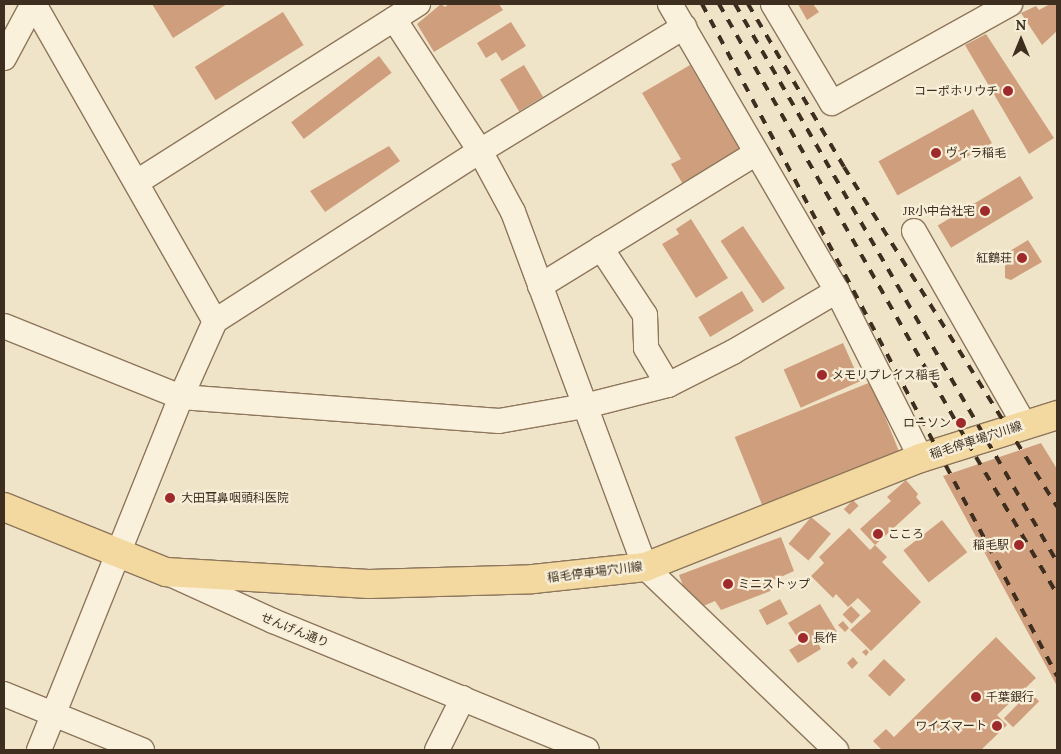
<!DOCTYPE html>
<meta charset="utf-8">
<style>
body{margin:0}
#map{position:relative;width:1061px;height:754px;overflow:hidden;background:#f0e4c8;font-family:Lora,"Noto Sans JP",serif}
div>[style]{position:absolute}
.building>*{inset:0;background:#cf9f7d;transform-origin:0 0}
.roads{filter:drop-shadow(1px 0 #8d765c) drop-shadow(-1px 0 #8d765c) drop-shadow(0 1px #8d765c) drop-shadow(0 -1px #8d765c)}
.minor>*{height:24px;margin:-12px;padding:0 12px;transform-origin:12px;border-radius:12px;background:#faf1dc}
.major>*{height:28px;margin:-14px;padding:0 14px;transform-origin:14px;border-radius:14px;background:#f3d9a0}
.rail>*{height:4px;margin-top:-2px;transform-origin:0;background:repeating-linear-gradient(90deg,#3d2e20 0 9px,transparent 0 18px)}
.dots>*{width:14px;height:14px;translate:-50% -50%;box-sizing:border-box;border:2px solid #f7eed8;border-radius:50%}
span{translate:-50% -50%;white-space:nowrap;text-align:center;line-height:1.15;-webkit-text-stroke:4.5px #f7eed8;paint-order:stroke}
.poi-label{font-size:12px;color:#3d2e20}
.right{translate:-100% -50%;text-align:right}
.left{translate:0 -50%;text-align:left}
.street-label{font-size:12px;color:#3d2e20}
.frame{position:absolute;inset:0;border:5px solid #3d2e20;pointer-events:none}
.north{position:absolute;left:996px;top:15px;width:50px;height:50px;-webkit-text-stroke:4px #f7eed8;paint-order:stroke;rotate:0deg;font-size:14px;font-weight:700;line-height:20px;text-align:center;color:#3d2e20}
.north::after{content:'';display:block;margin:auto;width:18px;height:22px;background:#3d2e20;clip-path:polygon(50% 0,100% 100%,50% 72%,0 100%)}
</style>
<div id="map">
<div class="building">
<div style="clip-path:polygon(152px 4px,227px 4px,173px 38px)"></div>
<div style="clip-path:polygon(441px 4px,445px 7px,449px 4px,499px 4px,503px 10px,434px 52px,417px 24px)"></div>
<div style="clip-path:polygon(798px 4px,813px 4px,819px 12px,807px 20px)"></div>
<div style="clip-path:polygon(1050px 4px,1057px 4px,1057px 31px,1042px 45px,1021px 13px,1036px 6px,1039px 10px)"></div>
<div style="left:283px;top:12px;width:39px;height:104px;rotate:58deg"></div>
<div style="clip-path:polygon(511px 22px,526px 46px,502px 61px,496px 52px,486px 58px,477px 43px)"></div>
<div style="clip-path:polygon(986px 34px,1054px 138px,1029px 154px,965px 45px)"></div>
<div style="left:379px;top:56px;width:21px;height:110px;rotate:53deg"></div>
<div style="left:524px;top:65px;width:37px;height:28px;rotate:59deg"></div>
<div style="clip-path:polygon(690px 65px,741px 152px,684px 186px,671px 164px,681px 159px,642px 93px)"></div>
<div style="left:973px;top:109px;width:39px;height:108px;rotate:61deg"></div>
<div style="clip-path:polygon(389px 146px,400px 161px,325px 212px,310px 191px)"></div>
<div style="left:1020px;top:176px;width:26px;height:96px;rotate:59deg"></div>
<div style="clip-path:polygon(691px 219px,728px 278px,696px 298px,662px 244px,679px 234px,676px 229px)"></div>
<div style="left:743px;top:226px;width:75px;height:27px;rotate:56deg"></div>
<div style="clip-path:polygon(1028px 240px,1042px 262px,1011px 280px,1005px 278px,1005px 254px)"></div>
<div style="left:742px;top:291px;width:23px;height:51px;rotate:59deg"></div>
<div style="left:843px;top:343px;width:42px;height:65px;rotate:66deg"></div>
<div style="left:871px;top:382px;width:74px;height:147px;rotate:68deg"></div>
<div style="clip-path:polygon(1041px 443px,1057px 469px,1057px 686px,943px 476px)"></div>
<div style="clip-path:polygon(906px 480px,918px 494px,916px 497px,921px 503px,875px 545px,860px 529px,891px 501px,887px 497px)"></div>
<div style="left:853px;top:500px;width:8px;height:13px;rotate:45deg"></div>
<div style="left:811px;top:517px;width:26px;height:35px;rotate:40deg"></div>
<div style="left:942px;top:520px;width:41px;height:49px;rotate:52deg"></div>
<div style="clip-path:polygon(849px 528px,870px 550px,875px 545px,887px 557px,882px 562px,921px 602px,871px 651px,850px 630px,871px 611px,858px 598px,848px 607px,836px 594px,833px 598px,811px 576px,824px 563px,819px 557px)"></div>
<div style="clip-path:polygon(781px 537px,794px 571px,772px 581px,773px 590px,721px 610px,715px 601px,701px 607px,687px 596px,679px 575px)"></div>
<div style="left:780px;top:599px;width:17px;height:24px;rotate:62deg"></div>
<div style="clip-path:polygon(820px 604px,837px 632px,818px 643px,821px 649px,798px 663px,789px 650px,801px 643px,788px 623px)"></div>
<div style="left:851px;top:606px;width:13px;height:12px;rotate:45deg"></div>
<div style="clip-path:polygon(843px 621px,849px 628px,845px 632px,838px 625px)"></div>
<div style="clip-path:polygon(996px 637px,1036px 678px,997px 715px,1007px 725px,981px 750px,882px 750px,873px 741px,886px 729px,894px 737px)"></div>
<div style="clip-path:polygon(866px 649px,869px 652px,866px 656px,862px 652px)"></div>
<div style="clip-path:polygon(853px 657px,858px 663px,852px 669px,847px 663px)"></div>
<div style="left:884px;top:659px;width:30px;height:23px;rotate:44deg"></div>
<div style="left:1030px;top:692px;width:13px;height:37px;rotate:45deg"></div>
</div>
<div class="roads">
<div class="minor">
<div style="left:34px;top:4px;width:365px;rotate:60.3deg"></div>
<div style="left:670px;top:4px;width:332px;rotate:59.8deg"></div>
<div style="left:837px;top:291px;width:187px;rotate:63.3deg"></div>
<div style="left:773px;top:4px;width:115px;rotate:59.2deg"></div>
<div style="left:832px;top:103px;width:204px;rotate:-29.1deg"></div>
<div style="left:394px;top:19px;width:158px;rotate:56.9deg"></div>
<div style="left:480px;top:151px;width:69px;rotate:61.6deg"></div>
<div style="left:513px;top:212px;width:379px;rotate:69.6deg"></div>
<div style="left:645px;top:567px;width:265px;rotate:43.8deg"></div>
<div style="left:4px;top:58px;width:61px;rotate:-61.8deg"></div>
<div style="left:137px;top:182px;width:333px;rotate:-32.4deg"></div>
<div style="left:914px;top:231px;width:222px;rotate:60.3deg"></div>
<div style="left:601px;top:248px;width:80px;rotate:56.7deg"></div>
<div style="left:645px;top:315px;width:33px;rotate:88deg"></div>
<div style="left:646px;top:348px;width:43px;rotate:59.3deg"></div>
<div style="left:540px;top:286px;width:254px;rotate:-31.6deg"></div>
<div style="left:4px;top:326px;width:191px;rotate:21.9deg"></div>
<div style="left:181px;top:397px;width:319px;rotate:4.3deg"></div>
<div style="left:499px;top:421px;width:87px;rotate:-9.9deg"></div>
<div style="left:585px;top:406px;width:86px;rotate:-14.2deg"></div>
<div style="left:668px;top:385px;width:73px;rotate:-26.9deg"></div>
<div style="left:733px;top:352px;width:121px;rotate:-30.4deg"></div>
<div style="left:170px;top:574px;width:113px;rotate:24.5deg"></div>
<div style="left:273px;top:621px;width:339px;rotate:22.3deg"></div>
<div style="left:4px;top:694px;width:149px;rotate:22.1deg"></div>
<div style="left:39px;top:750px;width:380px;rotate:-68.1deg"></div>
<div style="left:181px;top:397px;width:83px;rotate:-65.9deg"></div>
<div style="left:215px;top:321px;width:315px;rotate:-32.7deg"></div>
<div style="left:480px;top:151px;width:239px;rotate:-31.3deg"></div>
<div style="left:437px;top:750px;width:58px;rotate:-63.4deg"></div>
</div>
<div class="major">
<div style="left:4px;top:507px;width:175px;rotate:21.9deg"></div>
<div style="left:166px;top:572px;width:203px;rotate:3.4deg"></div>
<div style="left:369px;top:584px;width:164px;rotate:-1.7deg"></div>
<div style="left:533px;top:579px;width:113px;rotate:-6.1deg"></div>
<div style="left:645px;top:567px;width:297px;rotate:-21.6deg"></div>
<div style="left:921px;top:458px;width:143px;rotate:-17.5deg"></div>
</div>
</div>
<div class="rail">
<div style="left:702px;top:4px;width:760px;rotate:62.15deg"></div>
<div style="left:719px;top:4px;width:521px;rotate:60.43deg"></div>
<div style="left:976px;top:457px;width:159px;rotate:59.4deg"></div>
<div style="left:735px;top:4px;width:644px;rotate:60.01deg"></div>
<div style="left:748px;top:4px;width:189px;rotate:59.5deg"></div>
<div style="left:844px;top:167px;width:401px;rotate:57.9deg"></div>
</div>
<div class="dots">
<div style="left:1008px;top:91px;background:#9e2a2b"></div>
<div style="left:936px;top:153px;background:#9e2a2b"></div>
<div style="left:985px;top:211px;background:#9e2a2b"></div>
<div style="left:1022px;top:258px;background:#9e2a2b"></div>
<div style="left:822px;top:375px;background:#9e2a2b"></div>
<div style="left:961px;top:423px;background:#9e2a2b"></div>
<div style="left:170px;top:498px;background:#9e2a2b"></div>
<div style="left:878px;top:534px;background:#9e2a2b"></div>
<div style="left:1019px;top:545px;background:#9e2a2b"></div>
<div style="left:728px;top:584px;background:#9e2a2b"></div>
<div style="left:803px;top:638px;background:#9e2a2b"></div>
<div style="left:976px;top:697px;background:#9e2a2b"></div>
<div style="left:997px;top:726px;background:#9e2a2b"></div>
</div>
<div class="poi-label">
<span class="right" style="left:998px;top:91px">コーポホリウチ</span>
<span class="left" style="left:946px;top:153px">ヴィラ稲毛</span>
<span class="right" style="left:975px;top:211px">JR小中台社宅</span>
<span class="right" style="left:1012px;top:258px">紅鶴荘</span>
<span class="left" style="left:832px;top:375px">メモリプレイス稲毛</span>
<span class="right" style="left:951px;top:423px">ローソン</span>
<span class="left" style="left:181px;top:498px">大田耳鼻咽頭科医院</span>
<span class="left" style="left:888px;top:534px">こころ</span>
<span class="right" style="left:1009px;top:545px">稲毛駅</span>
<span class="left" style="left:738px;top:584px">ミニストップ</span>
<span class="left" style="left:813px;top:638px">長作</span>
<span class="left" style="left:986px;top:697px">千葉銀行</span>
<span class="right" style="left:987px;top:726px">ワイズマート</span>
</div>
<div class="street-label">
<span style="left:976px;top:440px;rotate:-18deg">稲毛停車場穴川線</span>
<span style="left:595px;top:572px;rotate:-7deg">稲毛停車場穴川線</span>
<span style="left:295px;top:630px;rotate:22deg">せんげん通り</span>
</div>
<div class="frame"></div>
<div class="north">N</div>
</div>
